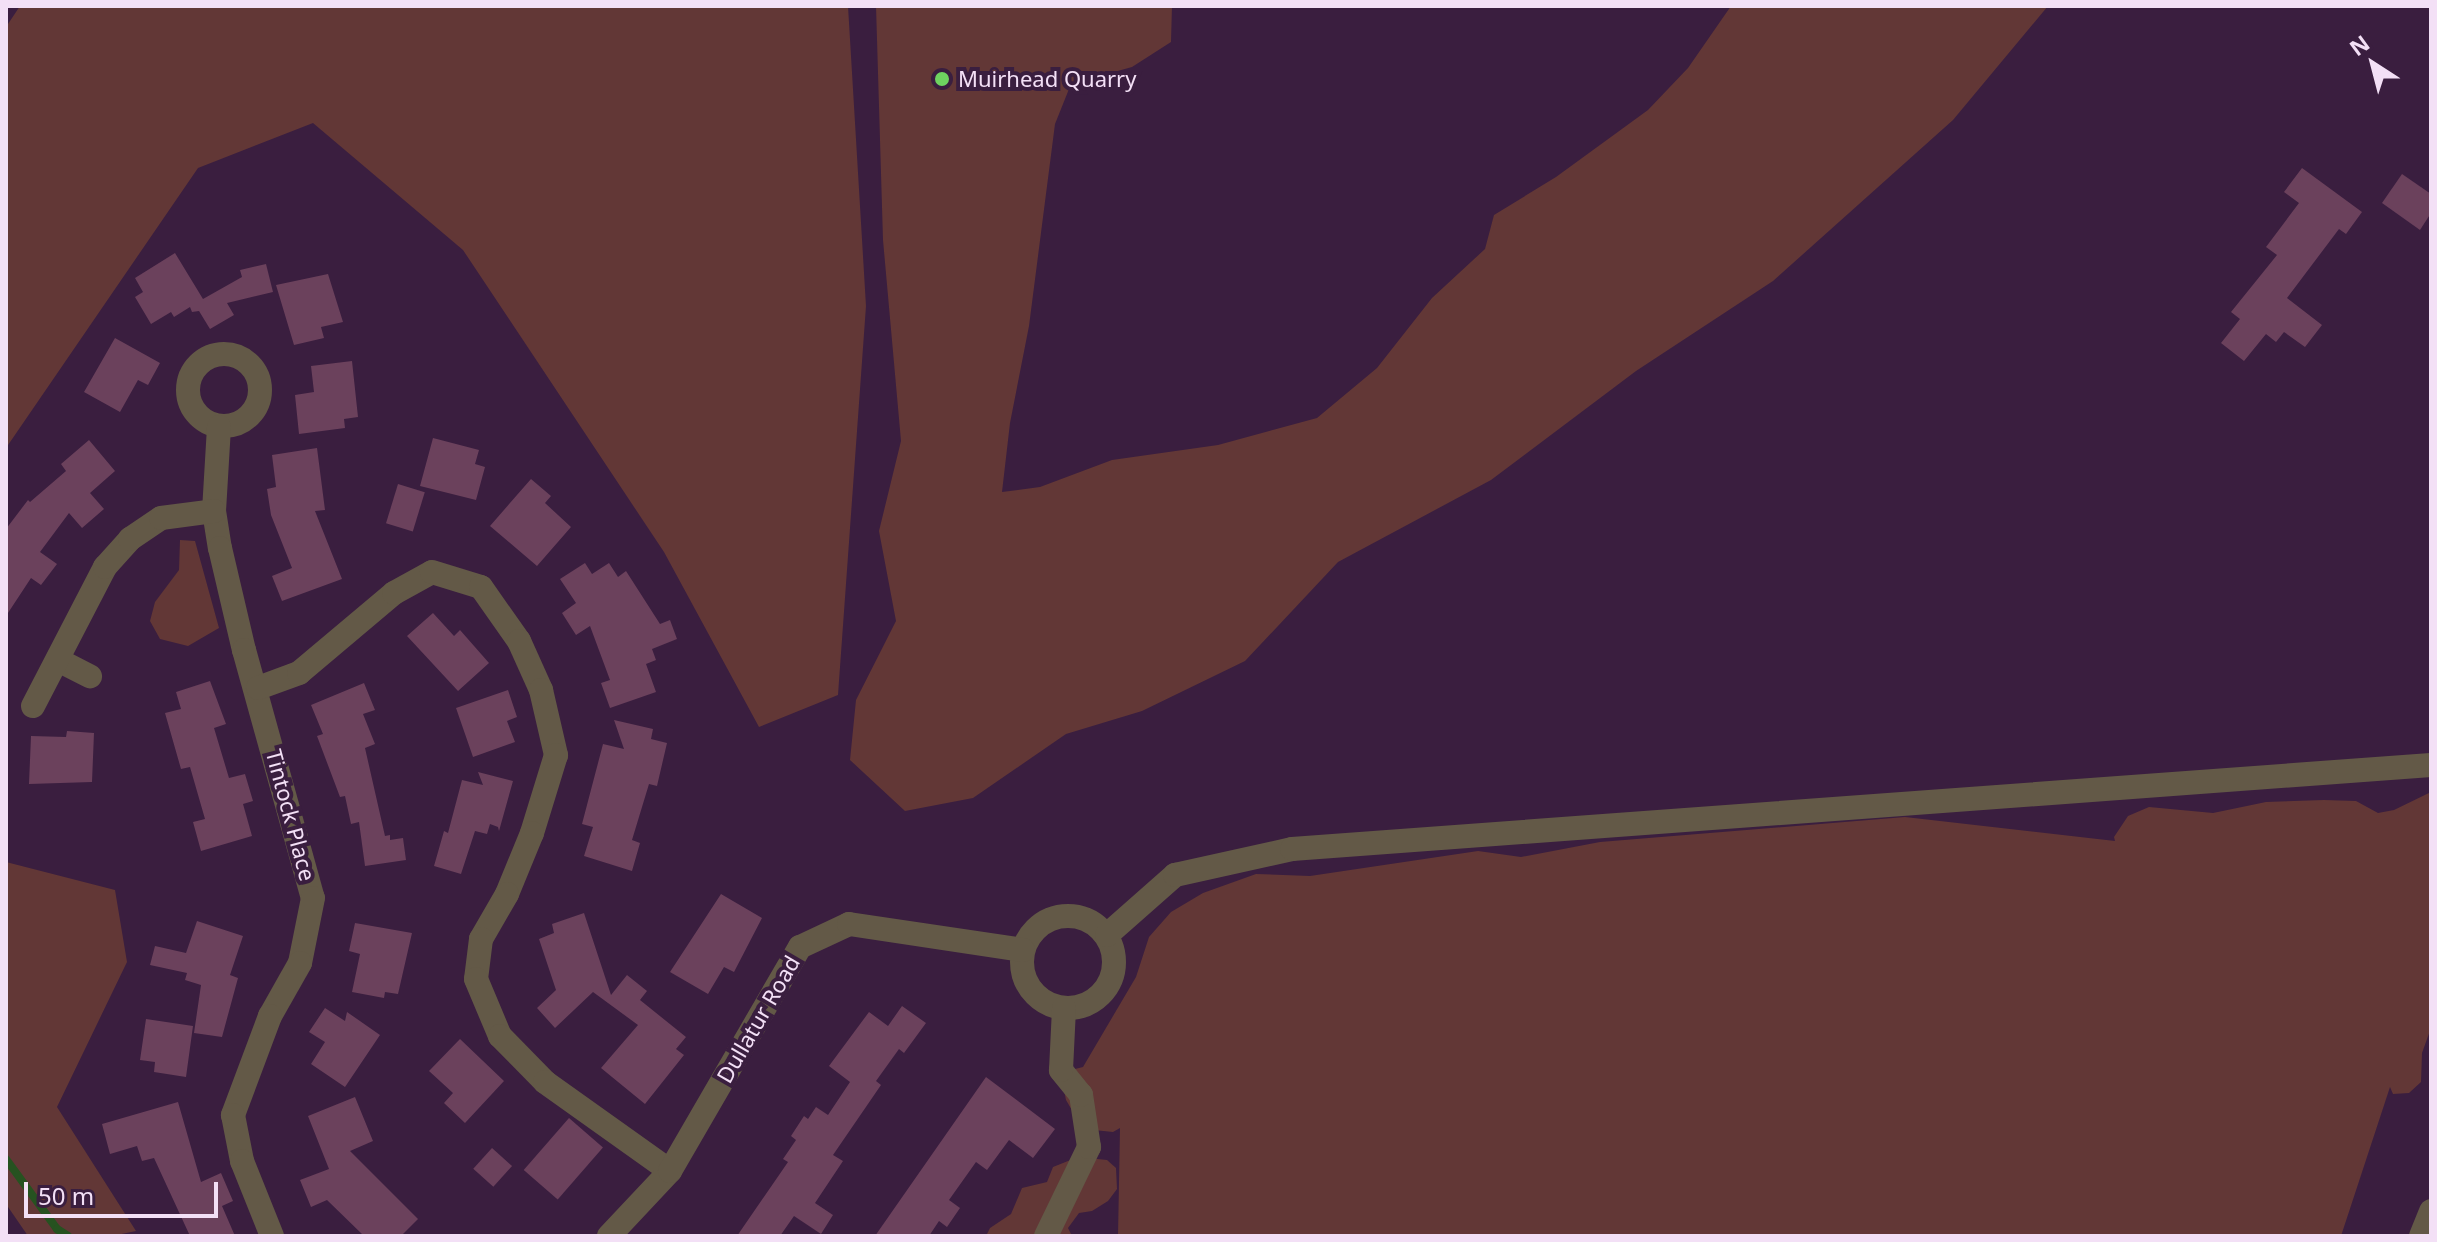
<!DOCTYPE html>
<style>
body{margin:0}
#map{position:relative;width:2437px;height:1242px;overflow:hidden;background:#3a1e3f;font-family:"Noto Sans",sans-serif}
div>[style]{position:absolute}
.green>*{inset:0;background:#623736}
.stream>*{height:8px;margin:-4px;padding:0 4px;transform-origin:4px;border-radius:4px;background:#265220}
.building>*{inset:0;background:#6b415c;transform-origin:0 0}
.street>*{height:24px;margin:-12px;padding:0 12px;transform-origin:12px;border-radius:12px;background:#635947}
.street>.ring{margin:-12px;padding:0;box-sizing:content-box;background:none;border:24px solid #635947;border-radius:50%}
.dots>*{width:22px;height:22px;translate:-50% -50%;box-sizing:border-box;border:4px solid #3a1e3f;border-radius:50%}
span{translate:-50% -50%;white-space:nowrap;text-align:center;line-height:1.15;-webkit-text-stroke:8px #3a1e3f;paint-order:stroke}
.poi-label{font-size:22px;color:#f3e0f6}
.left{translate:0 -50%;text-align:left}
.street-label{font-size:22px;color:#f3e0f6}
.frame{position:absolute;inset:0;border:8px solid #f3e0f6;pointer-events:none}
.north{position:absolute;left:2333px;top:24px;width:80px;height:80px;-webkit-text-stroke:6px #3a1e3f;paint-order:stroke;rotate:324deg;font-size:22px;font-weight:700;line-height:32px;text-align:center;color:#f3e0f6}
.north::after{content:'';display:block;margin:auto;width:28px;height:36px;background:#f3e0f6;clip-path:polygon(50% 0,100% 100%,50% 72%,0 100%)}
.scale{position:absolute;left:24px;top:1182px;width:194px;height:36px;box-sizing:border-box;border:4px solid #f3e0f6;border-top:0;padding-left:10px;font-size:24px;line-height:28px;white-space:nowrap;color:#f3e0f6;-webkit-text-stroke:6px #3a1e3f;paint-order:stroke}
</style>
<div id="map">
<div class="green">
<div style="clip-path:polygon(20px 6px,848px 6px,866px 306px,838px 695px,759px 727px,664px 552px,463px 250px,313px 123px,198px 168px,6px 448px,6px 27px)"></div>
<div style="clip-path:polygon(876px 6px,1172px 6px,1171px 42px,1132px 67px,1071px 84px,1055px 124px,1029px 326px,1010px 423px,1002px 492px,1040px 487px,1112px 460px,1218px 445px,1317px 418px,1377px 368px,1432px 298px,1485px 249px,1494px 215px,1556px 177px,1648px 110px,1688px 68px,1731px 6px,2048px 6px,1953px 120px,1773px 281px,1636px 371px,1491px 480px,1338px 562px,1245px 661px,1142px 711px,1066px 734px,973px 798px,905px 811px,850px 760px,856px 700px,896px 621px,879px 531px,901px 441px,883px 240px)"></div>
<div style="clip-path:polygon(180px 540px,195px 541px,219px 628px,188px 646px,160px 639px,150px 621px,155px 602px,179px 570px)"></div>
<div style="clip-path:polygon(2431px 792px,2431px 1028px,2422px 1053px,2421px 1082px,2409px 1093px,2393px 1094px,2390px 1087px,2341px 1236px,1118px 1236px,1120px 1128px,1113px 1132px,1094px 1130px,1076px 1117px,1066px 1100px,1062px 1080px,1071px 1070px,1083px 1067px,1136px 977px,1149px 937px,1171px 912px,1203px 893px,1256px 874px,1310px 876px,1478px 851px,1521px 857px,1600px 842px,1905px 817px,2115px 841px,2114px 837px,2128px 816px,2149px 807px,2213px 813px,2266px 802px,2324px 800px,2356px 801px,2378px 813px,2394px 810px)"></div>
<div style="clip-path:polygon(6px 862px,115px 890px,127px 962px,57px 1107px,136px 1231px,112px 1236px,28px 1236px,6px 1204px)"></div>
<div style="clip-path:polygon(1078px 1157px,1107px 1160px,1116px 1168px,1117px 1189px,1108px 1201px,1092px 1211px,1079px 1213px,1068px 1228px,1072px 1236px,986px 1236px,990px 1228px,1011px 1214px,1022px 1188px,1047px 1182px,1053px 1167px)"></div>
</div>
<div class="stream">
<div style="left:6px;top:1159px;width:87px;rotate:53.9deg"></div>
<div style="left:57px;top:1229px;width:13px;rotate:32deg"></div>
</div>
<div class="building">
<div style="clip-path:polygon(2302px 168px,2362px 212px,2346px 234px,2339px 229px,2287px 298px,2322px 325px,2305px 347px,2284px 332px,2276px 342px,2266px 334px,2244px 361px,2221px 343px,2240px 319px,2231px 312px,2277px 255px,2266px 247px,2299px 203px,2284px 192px)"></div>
<div style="clip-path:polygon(2402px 174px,2431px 194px,2431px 213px,2420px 230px,2382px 203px)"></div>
<div style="clip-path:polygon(175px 253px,203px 299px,242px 277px,240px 270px,266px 264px,273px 292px,227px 303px,234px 315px,210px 329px,199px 311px,192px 312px,190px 307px,174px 317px,171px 312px,151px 324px,135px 297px,143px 292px,135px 278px)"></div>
<div style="clip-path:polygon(328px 274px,343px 322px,321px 327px,324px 338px,294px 345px,276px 285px)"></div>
<div style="clip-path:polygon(115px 338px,160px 363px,148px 385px,138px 380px,120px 412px,84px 392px)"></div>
<div style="clip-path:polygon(352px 361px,358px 417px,344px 419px,345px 428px,299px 434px,295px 395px,314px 392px,311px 366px)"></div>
<div style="clip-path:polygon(433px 438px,479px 450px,475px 464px,485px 467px,476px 500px,420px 486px)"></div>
<div style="clip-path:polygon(89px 440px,115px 471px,90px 493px,104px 509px,82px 528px,69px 513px,40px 552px,57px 564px,41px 585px,31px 578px,6px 616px,6px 529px,28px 500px,30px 502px,66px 471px,61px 464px)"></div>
<div style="clip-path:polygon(317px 448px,325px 510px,315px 511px,342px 579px,282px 601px,272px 576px,292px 568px,271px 515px,267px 489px,276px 487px,272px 455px)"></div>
<div style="clip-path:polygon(531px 479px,551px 496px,545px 503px,571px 527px,537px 566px,490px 526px)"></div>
<div style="left:398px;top:484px;width:28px;height:41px;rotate:17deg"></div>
<div style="clip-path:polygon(585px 563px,592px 574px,609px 563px,618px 577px,626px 571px,660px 624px,670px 620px,677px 639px,652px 649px,656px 660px,646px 664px,656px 692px,610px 708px,601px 683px,610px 680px,590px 626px,576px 635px,562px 613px,576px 603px,560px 579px)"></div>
<div style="clip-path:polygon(433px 613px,454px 636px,460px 630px,489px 663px,458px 691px,407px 636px)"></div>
<div style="clip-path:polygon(210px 681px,226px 724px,214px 728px,229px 778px,245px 774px,253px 801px,243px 804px,252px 836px,201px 851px,193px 822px,205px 819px,190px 767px,181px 769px,165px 713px,181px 709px,176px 692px)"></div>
<div style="clip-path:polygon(364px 683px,375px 710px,363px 714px,375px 744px,365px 748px,385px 836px,390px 835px,390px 840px,403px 838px,406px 860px,365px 866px,359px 822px,351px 824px,345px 796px,340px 797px,317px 736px,323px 734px,311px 705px)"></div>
<div style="clip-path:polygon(508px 690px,517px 717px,507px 721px,515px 742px,473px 757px,456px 708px)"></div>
<div style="clip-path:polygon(614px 720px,653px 729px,651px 739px,667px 743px,657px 786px,649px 784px,632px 840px,640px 843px,632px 871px,584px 856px,593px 827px,582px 824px,603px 744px,624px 749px)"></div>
<div style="clip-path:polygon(67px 731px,94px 733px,92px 782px,29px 784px,31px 736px,66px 737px)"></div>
<div style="clip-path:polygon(478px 772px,513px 781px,499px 831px,498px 827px,490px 824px,487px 834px,475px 831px,461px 874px,434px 866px,444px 831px,448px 833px,462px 780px,483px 785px)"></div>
<div style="clip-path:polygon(721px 894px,762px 918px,734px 972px,724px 967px,708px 994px,670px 972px)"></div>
<div style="clip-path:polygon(584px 913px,611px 995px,627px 975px,647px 991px,640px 1000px,686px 1037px,676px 1049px,684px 1055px,645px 1104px,601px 1068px,638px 1025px,593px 992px,555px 1028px,537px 1008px,556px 990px,539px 939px,554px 933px,552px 924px)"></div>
<div style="clip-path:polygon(197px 921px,243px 936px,230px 975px,238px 978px,222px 1037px,194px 1033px,201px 985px,185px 980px,187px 973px,150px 965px,155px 946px,186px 953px)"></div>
<div style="clip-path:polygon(355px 923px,412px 933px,398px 994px,385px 992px,384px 998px,352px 992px,360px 954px,349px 951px)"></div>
<div style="clip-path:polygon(902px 1006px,926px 1023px,904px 1053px,899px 1049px,876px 1081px,881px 1085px,833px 1155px,843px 1161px,815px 1203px,833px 1215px,821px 1234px,794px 1216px,780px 1236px,737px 1236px,788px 1162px,783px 1159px,796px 1140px,791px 1136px,804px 1116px,808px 1119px,816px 1107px,828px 1115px,850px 1082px,829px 1066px,869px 1012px,888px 1026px)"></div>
<div style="clip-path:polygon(325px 1008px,345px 1021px,347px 1012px,380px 1035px,345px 1087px,311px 1064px,325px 1042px,309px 1032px)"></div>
<div style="clip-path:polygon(146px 1019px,193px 1026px,186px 1077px,154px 1072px,155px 1062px,140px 1060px)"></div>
<div style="clip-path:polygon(460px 1039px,504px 1081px,465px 1123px,444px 1103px,453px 1093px,429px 1071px)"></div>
<div style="clip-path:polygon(986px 1077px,1055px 1129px,1033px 1158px,1009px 1140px,987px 1170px,976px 1162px,949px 1200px,960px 1208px,947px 1227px,939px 1221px,929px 1236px,875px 1236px)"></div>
<div style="clip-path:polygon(355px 1097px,373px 1141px,350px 1151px,418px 1219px,401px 1236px,364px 1236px,327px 1200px,311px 1207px,300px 1180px,329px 1169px,308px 1116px)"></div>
<div style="clip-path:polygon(178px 1102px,201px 1182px,221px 1173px,233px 1201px,222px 1206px,235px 1236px,190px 1236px,154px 1158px,142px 1161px,137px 1146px,110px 1154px,102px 1124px)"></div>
<div style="left:569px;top:1118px;width:45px;height:69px;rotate:41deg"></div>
<div style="left:492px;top:1148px;width:27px;height:28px;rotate:42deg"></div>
</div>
<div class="street">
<div class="ring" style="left:188px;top:354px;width:48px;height:48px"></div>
<div style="left:219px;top:427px;width:84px;rotate:93.4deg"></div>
<div style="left:214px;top:511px;width:37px;rotate:81deg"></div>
<div style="left:220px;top:548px;width:105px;rotate:76.8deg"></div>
<div style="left:244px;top:650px;width:257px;rotate:74.5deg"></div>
<div style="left:313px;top:898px;width:66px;rotate:101.3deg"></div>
<div style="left:300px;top:963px;width:61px;rotate:119.5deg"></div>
<div style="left:270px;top:1016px;width:106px;rotate:110.5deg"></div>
<div style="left:233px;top:1115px;width:47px;rotate:78.9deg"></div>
<div style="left:242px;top:1161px;width:81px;rotate:68.2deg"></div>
<div style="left:58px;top:660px;width:36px;rotate:27deg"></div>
<div style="left:258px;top:688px;width:44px;rotate:-20.1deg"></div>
<div style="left:299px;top:673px;width:124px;rotate:-40.1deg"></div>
<div style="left:394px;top:593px;width:43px;rotate:-28.9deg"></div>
<div style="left:432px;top:572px;width:51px;rotate:17deg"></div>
<div style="left:481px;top:587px;width:66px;rotate:54.9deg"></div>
<div style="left:519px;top:641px;width:54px;rotate:65.8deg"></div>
<div style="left:541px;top:690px;width:67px;rotate:77deg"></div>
<div style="left:556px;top:755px;width:82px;rotate:107.1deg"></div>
<div style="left:532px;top:833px;width:66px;rotate:112.3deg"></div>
<div style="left:507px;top:894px;width:52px;rotate:120deg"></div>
<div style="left:481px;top:939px;width:40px;rotate:97.1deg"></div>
<div style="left:476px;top:979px;width:62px;rotate:67.2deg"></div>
<div style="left:500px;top:1036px;width:64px;rotate:45.6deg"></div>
<div style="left:545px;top:1082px;width:153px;rotate:35.5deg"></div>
<div style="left:33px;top:706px;width:157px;rotate:-62.6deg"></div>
<div style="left:105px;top:567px;width:38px;rotate:-48deg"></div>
<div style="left:130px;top:539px;width:37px;rotate:-34deg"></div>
<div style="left:161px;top:518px;width:53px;rotate:-7.5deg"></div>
<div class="ring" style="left:1022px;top:916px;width:68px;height:68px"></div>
<div style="left:1107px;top:935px;width:91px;rotate:-41.4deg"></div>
<div style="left:1175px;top:875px;width:120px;rotate:-12.5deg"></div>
<div style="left:1292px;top:849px;width:1142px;rotate:-4.22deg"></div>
<div style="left:609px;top:1236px;width:89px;rotate:-46.8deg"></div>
<div style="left:670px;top:1171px;width:259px;rotate:-59.9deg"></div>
<div style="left:800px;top:947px;width:54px;rotate:-25.1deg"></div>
<div style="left:849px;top:924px;width:176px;rotate:8.5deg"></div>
<div style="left:1046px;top:1236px;width:99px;rotate:-64.2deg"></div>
<div style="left:1089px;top:1147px;width:53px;rotate:-98.7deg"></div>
<div style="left:1081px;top:1095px;width:32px;rotate:-129deg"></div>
<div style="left:1061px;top:1070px;width:62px;rotate:-87.2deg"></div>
<div style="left:2421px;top:1236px;width:27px;rotate:-68deg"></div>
</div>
<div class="dots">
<div style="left:942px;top:79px;background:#6ed360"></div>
</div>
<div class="poi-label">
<span class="left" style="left:958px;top:79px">Muirhead Quarry</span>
</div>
<div class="street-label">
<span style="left:291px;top:815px;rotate:75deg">Tintock Place</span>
<span style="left:758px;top:1019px;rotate:-60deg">Dullatur Road</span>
</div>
<div class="frame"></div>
<div class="north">N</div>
<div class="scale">50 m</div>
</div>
